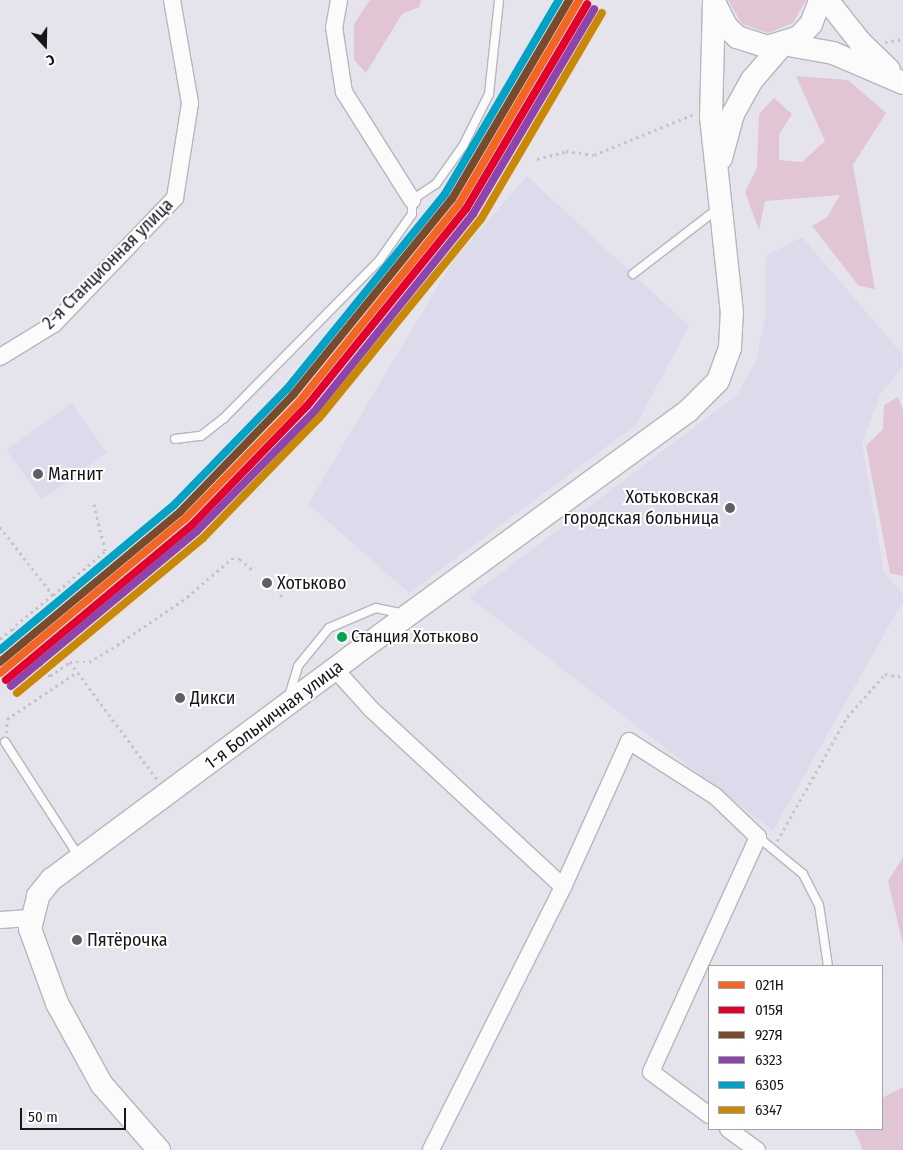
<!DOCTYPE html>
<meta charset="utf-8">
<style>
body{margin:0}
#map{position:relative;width:903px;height:1150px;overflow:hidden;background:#e5e4ec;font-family:"Fira Sans Condensed",sans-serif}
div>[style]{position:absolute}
.built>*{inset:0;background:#dddbeb;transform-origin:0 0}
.green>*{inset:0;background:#e1c5d4}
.path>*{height:2.5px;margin-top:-1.25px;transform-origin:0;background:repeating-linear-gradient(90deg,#c4c4c7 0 2.5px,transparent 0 6.5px)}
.roads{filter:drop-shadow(1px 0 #b6b6bc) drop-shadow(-1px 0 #b6b6bc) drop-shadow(0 1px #b6b6bc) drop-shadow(0 -1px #b6b6bc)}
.lane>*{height:8px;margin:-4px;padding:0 4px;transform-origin:4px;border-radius:4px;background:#fbfbfc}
.street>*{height:16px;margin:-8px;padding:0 8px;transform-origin:8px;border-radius:8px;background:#fbfbfc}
.secondary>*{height:22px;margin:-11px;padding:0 11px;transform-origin:11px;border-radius:11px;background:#fbfbfc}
.rail-1>*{height:8px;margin:-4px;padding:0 4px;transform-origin:4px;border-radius:4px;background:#f26522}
.rail-2>*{height:8px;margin:-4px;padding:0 4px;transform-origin:4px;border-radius:4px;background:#e4002b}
.rail-3>*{height:8px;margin:-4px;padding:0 4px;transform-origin:4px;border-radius:4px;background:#7a4b2a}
.rail-4>*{height:8px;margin:-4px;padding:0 4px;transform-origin:4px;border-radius:4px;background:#8e44ad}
.rail-5>*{height:8px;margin:-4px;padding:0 4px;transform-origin:4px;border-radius:4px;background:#01a2c5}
.rail-6>*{height:8px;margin:-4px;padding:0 4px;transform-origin:4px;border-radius:4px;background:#ca8905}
.dots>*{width:14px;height:14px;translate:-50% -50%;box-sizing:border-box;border:2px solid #fff;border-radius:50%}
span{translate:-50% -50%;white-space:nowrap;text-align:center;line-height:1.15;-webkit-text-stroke:4px #fff;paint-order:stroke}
.bus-label{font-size:17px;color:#17161b}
.left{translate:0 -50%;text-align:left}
.street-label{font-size:18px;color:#17161b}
.poi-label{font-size:18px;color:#17161b}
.right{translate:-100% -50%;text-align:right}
.legend{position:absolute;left:708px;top:965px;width:175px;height:165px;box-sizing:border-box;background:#fff;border:1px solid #a2a2a4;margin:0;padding:6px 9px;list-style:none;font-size:15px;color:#17161b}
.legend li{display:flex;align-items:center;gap:10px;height:25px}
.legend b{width:25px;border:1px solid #a2a2a4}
.north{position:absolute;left:20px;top:20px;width:50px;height:50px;-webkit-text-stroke:4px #fff;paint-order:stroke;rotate:159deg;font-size:14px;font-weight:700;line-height:20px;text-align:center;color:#17161b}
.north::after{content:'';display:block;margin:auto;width:18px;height:22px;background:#17161b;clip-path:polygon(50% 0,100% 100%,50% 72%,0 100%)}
.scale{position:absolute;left:20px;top:1108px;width:106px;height:22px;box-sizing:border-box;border:2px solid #17161b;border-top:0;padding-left:6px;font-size:15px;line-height:18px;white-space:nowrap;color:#17161b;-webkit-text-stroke:4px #fff;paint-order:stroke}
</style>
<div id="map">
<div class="built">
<div style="clip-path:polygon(527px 176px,689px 326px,636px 425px,409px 593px,308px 504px,454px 259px)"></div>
<div style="clip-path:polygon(802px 237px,903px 355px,903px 367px,880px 395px,862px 443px,884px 573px,903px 593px,903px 601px,773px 831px,469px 597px,737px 395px,756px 361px,765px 318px,766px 256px)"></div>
<div style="left:71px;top:403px;width:61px;height:80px;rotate:54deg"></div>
</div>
<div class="green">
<div style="clip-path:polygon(370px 0,421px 0,419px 7px,402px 14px,366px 73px,354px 60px,354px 24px)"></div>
<div style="clip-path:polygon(728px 0,806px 0,793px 23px,768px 33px,742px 24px)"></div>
<div style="clip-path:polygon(796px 76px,848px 80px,886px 113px,853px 165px,875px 289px,859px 286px,812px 226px,827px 217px,840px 195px,765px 201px,759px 230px,745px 192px,757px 168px,759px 114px,774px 98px,792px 114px,779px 134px,779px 160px,802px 162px,825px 141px)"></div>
<div style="clip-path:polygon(898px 397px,903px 410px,903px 576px,890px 573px,866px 446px,883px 429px,884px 405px)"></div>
<div style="clip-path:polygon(903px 857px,903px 945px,888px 881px)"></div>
<div style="clip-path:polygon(903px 1087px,903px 1150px,863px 1150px,854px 1129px,882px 1129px,882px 1098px)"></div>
</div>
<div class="path">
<div style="left:885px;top:42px;width:18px;rotate:-9deg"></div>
<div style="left:537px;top:159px;width:30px;rotate:-15deg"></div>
<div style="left:566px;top:151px;width:28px;rotate:8deg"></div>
<div style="left:594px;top:155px;width:108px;rotate:-22.3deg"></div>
<div style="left:0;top:527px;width:86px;rotate:52.1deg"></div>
<div style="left:53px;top:595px;width:52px;rotate:140.5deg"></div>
<div style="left:53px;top:595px;width:68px;rotate:-40.2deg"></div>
<div style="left:105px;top:551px;width:50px;rotate:-103.8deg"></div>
<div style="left:280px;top:595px;width:4px;rotate:34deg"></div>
<div style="left:0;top:639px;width:17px;rotate:-40deg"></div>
<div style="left:13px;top:628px;width:61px;rotate:52.4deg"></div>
<div style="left:50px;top:676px;width:24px;rotate:-35deg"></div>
<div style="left:70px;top:662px;width:19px"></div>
<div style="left:89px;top:662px;width:33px;rotate:-31deg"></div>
<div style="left:117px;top:645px;width:85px;rotate:-34.4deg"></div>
<div style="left:187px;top:597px;width:58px;rotate:-40.8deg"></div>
<div style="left:231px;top:559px;width:9px"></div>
<div style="left:240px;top:559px;width:18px;rotate:41deg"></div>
<div style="left:0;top:660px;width:31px;rotate:-36deg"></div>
<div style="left:70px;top:662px;width:146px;rotate:53.4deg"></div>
<div style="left:6px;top:733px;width:14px;rotate:-86deg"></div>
<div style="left:7px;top:719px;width:84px;rotate:-33.9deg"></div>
<div style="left:777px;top:841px;width:142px;rotate:-60.6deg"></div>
<div style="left:847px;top:717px;width:57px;rotate:-48.5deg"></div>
<div style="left:885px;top:674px;width:18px;rotate:9deg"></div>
</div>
<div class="roads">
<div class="lane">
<div style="left:633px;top:274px;width:105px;rotate:-37.6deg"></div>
<div style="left:175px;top:439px;width:26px;rotate:-7deg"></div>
<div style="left:201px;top:436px;width:29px;rotate:-38deg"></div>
<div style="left:224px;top:418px;width:221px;rotate:-45.4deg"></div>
<div style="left:379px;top:261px;width:57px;rotate:-54.9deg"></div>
<div style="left:412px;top:214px;width:14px;rotate:-90deg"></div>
<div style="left:412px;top:200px;width:29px;rotate:-34deg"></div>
<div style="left:436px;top:184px;width:47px;rotate:-54.6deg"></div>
<div style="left:463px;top:146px;width:58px;rotate:-63.4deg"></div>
<div style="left:489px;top:94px;width:95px;rotate:-83.9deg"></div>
<div style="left:289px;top:696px;width:31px;rotate:-73deg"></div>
<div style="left:298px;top:666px;width:49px;rotate:-50.8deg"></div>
<div style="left:329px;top:628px;width:51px;rotate:-23.1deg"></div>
<div style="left:376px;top:608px;width:29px;rotate:12deg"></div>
<div style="left:5px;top:742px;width:137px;rotate:57.2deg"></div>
<div style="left:758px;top:837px;width:58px;rotate:39.4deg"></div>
<div style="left:803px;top:874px;width:35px;rotate:63deg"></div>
<div style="left:819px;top:905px;width:62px;rotate:81.6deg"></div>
</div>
<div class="street">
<div style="left:339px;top:0;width:27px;rotate:100deg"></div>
<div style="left:334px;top:27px;width:66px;rotate:81.3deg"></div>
<div style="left:344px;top:92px;width:128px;rotate:57.8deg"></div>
<div style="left:0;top:357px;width:63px;rotate:-31.4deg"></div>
<div style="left:54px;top:324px;width:175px;rotate:-46.2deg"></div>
<div style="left:175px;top:198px;width:96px;rotate:-81deg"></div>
<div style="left:190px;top:103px;width:105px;rotate:-99.9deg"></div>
<div style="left:335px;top:669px;width:54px;rotate:48deg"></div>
<div style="left:371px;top:709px;width:262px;rotate:42.8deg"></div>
<div style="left:563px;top:887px;width:294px;rotate:116.7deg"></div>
<div style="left:563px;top:887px;width:160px;rotate:-65.7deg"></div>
<div style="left:629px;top:741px;width:102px;rotate:32.6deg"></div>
<div style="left:715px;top:796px;width:59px;rotate:43.6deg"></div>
<div style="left:758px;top:837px;width:258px;rotate:114.5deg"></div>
<div style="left:651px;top:1072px;width:72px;rotate:36.6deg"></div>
<div style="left:0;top:920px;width:30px;rotate:-4deg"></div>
<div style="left:728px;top:1129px;width:36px;rotate:36deg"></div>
</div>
<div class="secondary">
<div style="left:827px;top:0;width:53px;rotate:51.8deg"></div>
<div style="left:860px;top:42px;width:40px;rotate:44deg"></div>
<div style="left:715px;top:4px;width:25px;rotate:63deg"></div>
<div style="left:726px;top:26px;width:16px;rotate:45deg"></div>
<div style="left:737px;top:37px;width:32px;rotate:18deg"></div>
<div style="left:767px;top:47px;width:34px;rotate:-17deg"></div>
<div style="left:799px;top:37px;width:18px;rotate:-47deg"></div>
<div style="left:811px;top:24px;width:26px;rotate:-69deg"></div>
<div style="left:721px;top:158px;width:46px;rotate:-74.7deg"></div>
<div style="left:733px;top:114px;width:39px;rotate:-61deg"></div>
<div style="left:752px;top:80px;width:48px;rotate:-49.3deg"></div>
<div style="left:783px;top:44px;width:51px;rotate:10.2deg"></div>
<div style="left:833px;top:53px;width:76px;rotate:23.2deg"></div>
<div style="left:159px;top:1150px;width:86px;rotate:-131.2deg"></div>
<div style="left:102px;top:1085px;width:94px;rotate:-118.8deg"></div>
<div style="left:57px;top:1003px;width:79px;rotate:-110deg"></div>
<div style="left:30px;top:929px;width:34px;rotate:-76deg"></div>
<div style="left:38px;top:896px;width:22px;rotate:-51deg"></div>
<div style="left:52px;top:879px;width:374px;rotate:-36.6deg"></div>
<div style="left:352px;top:656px;width:416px;rotate:-36.1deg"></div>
<div style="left:688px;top:411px;width:42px;rotate:-45deg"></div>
<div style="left:718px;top:381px;width:35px;rotate:-70deg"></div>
<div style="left:730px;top:348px;width:35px;rotate:-87deg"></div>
<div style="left:732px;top:313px;width:197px;rotate:-96.1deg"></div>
<div style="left:711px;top:117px;width:117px;rotate:-88.5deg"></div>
</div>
</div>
<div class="rail-1">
<div style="left:0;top:673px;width:242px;rotate:-39.8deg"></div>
<div style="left:186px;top:518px;width:163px;rotate:-45.7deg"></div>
<div style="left:300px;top:401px;width:253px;rotate:-51.1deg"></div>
<div style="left:459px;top:204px;width:237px;rotate:-59.5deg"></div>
</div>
<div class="rail-2">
<div style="left:6px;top:680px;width:242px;rotate:-39.8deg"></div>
<div style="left:192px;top:525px;width:165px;rotate:-46deg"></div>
<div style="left:307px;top:406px;width:253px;rotate:-51.1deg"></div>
<div style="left:466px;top:209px;width:238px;rotate:-59.4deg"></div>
</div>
<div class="rail-3">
<div style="left:0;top:662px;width:234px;rotate:-39.8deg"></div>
<div style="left:180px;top:512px;width:163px;rotate:-46deg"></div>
<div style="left:293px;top:395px;width:252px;rotate:-51deg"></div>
<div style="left:452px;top:199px;width:231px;rotate:-59.5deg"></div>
</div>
<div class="rail-4">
<div style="left:11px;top:686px;width:242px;rotate:-39.8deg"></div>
<div style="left:197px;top:531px;width:167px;rotate:-45.5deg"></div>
<div style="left:314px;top:412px;width:254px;rotate:-51.2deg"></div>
<div style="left:473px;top:214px;width:238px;rotate:-59.4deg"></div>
</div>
<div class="rail-5">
<div style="left:0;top:650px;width:226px;rotate:-39.8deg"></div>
<div style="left:174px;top:505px;width:162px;rotate:-45.8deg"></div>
<div style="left:287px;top:389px;width:251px;rotate:-51deg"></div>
<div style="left:445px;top:194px;width:225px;rotate:-59.6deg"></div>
</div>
<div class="rail-6">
<div style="left:17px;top:693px;width:242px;rotate:-39.8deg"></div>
<div style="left:203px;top:538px;width:168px;rotate:-46deg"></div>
<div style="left:320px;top:417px;width:255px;rotate:-50.9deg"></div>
<div style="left:481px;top:219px;width:239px;rotate:-59.6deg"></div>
</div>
<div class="dots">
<div style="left:38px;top:474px;background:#5f5e64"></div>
<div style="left:730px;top:508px;background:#5f5e64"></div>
<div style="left:267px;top:583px;background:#5f5e64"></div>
<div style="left:342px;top:637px;background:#00a651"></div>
<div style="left:180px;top:698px;background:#5f5e64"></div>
<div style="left:77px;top:940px;background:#5f5e64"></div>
</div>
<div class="bus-label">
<span class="left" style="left:351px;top:637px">Станция Хотьково</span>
</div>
<div class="street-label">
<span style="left:108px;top:264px;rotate:-45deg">2-я Станционная улица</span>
<span style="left:274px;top:715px;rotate:-37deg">1-я Больничная улица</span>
</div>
<div class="poi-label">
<span class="left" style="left:48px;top:474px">Магнит</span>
<span class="right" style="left:719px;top:508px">Хотьковская<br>городская больница</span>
<span class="left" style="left:277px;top:583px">Хотьково</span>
<span class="left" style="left:190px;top:698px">Дикси</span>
<span class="left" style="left:87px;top:940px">Пятёрочка</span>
</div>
<ul class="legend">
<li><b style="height:6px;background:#f26522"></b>021Н</li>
<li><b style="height:6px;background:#e4002b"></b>015Я</li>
<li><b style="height:6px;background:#7a4b2a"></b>927Я</li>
<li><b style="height:6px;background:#8e44ad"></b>6323</li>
<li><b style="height:6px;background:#01a2c5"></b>6305</li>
<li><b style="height:6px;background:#ca8905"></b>6347</li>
</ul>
<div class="north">С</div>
<div class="scale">50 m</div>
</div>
